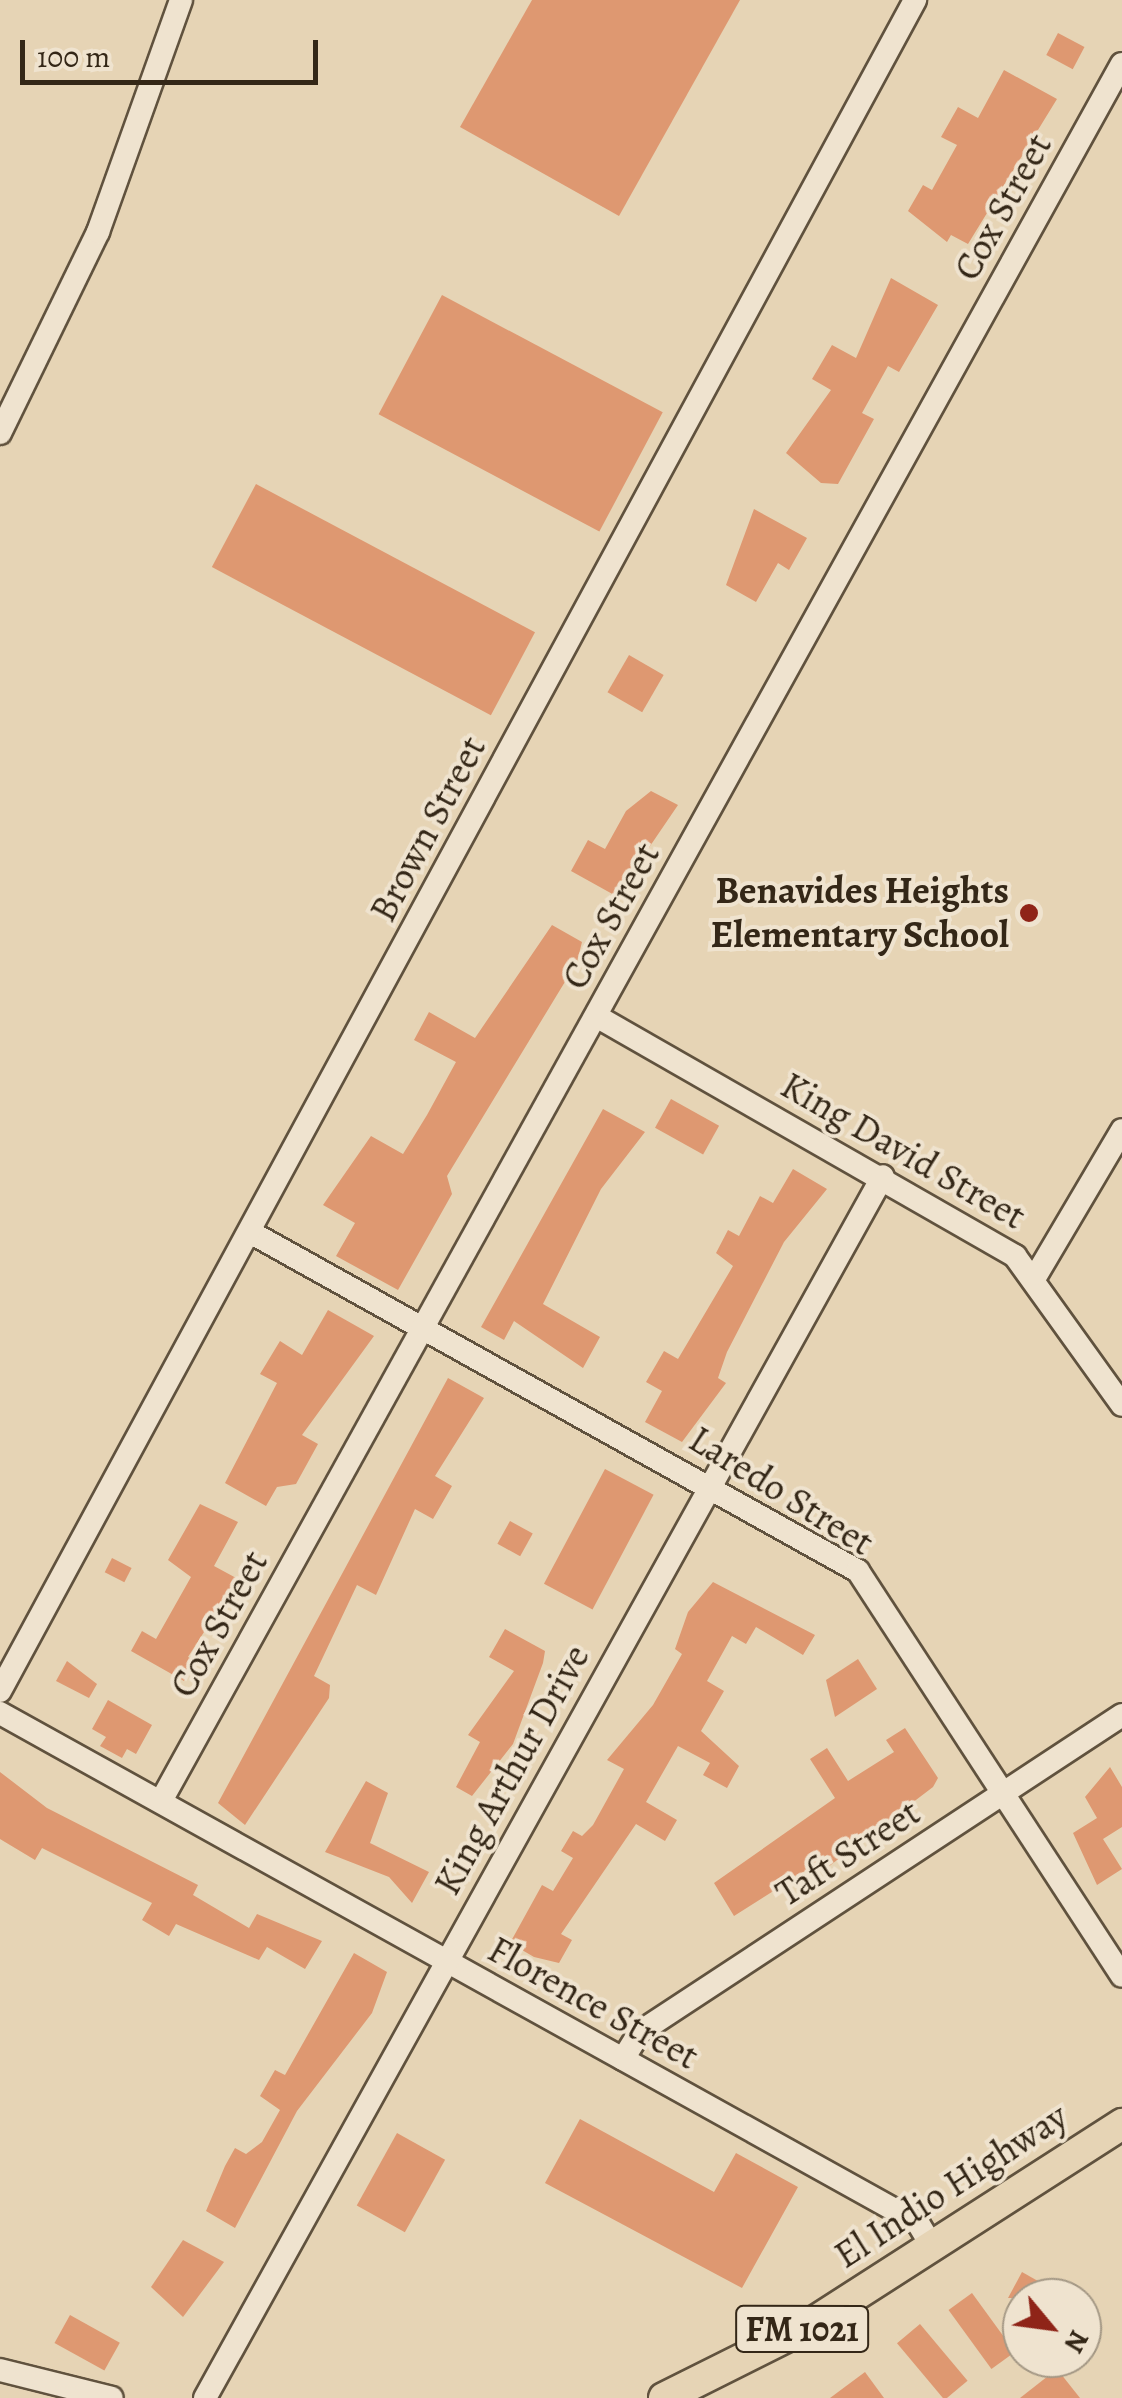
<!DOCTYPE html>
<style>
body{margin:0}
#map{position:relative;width:1122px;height:2398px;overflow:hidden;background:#e6d4b5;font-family:Alegreya,serif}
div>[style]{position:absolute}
.building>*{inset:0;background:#de9871;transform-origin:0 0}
.roads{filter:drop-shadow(2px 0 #60523e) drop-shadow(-2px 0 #60523e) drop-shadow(0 2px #60523e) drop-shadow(0 -2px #60523e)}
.minor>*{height:22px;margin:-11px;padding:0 11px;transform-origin:11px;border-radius:11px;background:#efe3cf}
.major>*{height:30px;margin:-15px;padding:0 15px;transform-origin:15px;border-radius:15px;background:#e6d4b5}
.dots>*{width:28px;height:28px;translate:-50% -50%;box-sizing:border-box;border:5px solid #efe3cf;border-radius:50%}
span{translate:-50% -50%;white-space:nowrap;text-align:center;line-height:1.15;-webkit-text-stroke:8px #efe3cf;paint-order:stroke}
.shield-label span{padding:2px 8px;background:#efe3cf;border:2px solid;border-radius:8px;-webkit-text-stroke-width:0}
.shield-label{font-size:35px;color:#342717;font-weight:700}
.street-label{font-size:38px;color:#342717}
.poi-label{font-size:38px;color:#342717;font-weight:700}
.right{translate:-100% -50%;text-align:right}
.north{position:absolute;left:1002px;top:2278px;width:100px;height:100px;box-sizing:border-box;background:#efe3cf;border:2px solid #a49885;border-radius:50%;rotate:119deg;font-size:28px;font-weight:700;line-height:40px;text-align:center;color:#342717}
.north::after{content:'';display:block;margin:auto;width:35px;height:45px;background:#8f2418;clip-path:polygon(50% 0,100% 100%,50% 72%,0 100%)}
.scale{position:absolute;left:20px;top:40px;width:298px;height:45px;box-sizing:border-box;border:5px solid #342717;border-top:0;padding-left:12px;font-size:30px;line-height:35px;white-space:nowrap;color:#342717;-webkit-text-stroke:8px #efe3cf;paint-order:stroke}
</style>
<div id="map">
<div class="building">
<div style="clip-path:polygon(532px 0,740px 0,619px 216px,460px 127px)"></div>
<div style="left:1058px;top:33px;width:30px;height:25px;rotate:28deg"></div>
<div style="clip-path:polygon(1004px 70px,1057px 99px,968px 244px,951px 235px,947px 242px,908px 211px,923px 185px,932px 190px,957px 145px,941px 137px,958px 107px,978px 118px)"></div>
<div style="clip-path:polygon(891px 278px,938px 305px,899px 372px,888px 366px,862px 413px,874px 419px,838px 484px,821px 483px,786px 453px,831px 390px,812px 379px,832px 345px,856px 358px)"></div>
<div style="left:442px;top:295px;width:250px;height:135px;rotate:28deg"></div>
<div style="left:256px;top:484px;width:316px;height:94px;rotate:28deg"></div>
<div style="clip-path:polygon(754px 509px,807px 538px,789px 570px,778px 563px,756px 602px,726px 585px)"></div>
<div style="left:629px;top:655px;width:40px;height:43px;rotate:30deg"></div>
<div style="clip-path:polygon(651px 791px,678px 805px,616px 896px,571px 871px,588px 840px,605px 849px,626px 811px)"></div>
<div style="clip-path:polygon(552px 925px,582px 942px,577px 962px,447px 1176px,452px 1194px,398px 1290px,336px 1256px,355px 1223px,323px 1205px,371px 1136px,403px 1154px,427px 1115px,456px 1062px,414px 1040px,429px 1012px,475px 1038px)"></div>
<div style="left:671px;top:1099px;width:55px;height:33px;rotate:29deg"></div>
<div style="clip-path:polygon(603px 1109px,645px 1132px,601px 1189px,543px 1304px,600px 1337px,583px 1368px,514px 1321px,504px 1340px,481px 1327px)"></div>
<div style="clip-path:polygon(793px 1169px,827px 1189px,784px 1242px,727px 1352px,718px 1378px,726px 1383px,682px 1442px,645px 1422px,662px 1391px,646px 1382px,664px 1351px,678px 1359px,733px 1266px,716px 1253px,728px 1230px,739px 1236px,760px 1196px,773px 1203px)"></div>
<div style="clip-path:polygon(328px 1310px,374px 1336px,302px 1435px,318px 1444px,296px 1484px,277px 1487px,266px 1506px,225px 1483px,277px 1383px,260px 1374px,280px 1341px,302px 1355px)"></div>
<div style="clip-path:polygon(448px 1378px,484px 1398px,435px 1476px,452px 1486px,433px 1519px,415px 1509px,376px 1595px,357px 1585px,314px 1676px,330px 1685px,329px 1698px,245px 1825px,218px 1803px)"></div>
<div style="left:605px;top:1469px;width:55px;height:130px;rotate:28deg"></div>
<div style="clip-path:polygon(200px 1504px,238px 1522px,214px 1566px,238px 1579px,188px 1657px,196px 1661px,184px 1681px,131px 1651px,142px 1631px,156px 1639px,191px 1577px,168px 1560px)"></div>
<div style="left:510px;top:1521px;width:26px;height:26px;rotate:29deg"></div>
<div style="left:112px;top:1558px;width:22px;height:16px;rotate:27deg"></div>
<div style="clip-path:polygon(713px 1582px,815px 1635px,803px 1655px,756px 1627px,746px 1644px,732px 1636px,707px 1681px,724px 1691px,701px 1731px,739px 1766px,727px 1788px,703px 1775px,710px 1763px,678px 1746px,646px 1802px,677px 1820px,665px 1841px,636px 1824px,561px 1934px,572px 1940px,559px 1963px,534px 1957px,510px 1943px,542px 1885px,553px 1891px,573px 1858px,561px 1851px,573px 1831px,582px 1836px,593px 1825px,624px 1769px,607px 1760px,653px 1705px,682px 1654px,675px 1649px,688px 1612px)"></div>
<div style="clip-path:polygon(505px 1629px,545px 1651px,543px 1663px,513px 1744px,472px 1796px,456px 1787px,480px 1742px,468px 1735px,514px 1671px,489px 1657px)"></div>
<div style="clip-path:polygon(858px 1659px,877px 1689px,835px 1717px,826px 1680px)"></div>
<div style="clip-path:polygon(67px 1661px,97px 1684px,89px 1698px,56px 1681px)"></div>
<div style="clip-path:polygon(108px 1700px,152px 1725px,136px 1754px,127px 1749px,122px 1758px,100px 1746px,106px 1737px,92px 1729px)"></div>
<div style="clip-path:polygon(905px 1728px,938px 1778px,933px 1787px,824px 1870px,819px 1862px,734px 1916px,714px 1883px,835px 1798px,810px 1759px,827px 1748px,848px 1781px,894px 1752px,886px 1740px)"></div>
<div style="clip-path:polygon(1110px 1767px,1122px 1787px,1122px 1827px,1103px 1839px,1122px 1869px,1097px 1885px,1073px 1833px,1097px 1818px,1085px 1797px)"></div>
<div style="clip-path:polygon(0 1772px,47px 1808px,198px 1885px,193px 1895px,249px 1928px,257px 1914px,322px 1941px,305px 1969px,267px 1947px,259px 1960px,176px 1924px,169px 1936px,142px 1920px,152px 1903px,42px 1848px,35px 1860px,0 1839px)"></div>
<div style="clip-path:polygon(366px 1781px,388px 1793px,370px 1843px,429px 1872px,412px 1903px,389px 1877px,325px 1852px)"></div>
<div style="clip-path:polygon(354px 1953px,387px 1972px,372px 2013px,297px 2111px,235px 2228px,206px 2211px,225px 2166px,235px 2148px,246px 2154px,262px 2142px,280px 2110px,260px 2096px,275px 2070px,285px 2075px)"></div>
<div style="clip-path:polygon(580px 2119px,714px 2192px,736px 2153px,798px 2187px,742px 2288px,545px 2183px)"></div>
<div style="left:397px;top:2133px;width:55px;height:83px;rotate:29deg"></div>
<div style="clip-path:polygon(183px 2240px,224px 2262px,183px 2317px,151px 2287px)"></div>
<div style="clip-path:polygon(1022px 2272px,1068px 2298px,1008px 2298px)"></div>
<div style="left:972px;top:2293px;width:73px;height:29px;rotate:54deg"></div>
<div style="left:70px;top:2315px;width:57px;height:32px;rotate:29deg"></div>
<div style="left:920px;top:2324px;width:74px;height:30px;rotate:50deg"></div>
<div style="clip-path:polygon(1057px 2369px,1080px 2398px,1020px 2398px)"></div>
<div style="clip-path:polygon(865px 2372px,884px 2398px,830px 2398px)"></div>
</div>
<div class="roads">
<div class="minor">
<div style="left:0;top:433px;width:224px;rotate:-64deg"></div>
<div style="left:98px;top:232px;width:246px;rotate:-70.3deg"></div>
<div style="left:596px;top:1016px;width:483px;rotate:29.8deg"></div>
<div style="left:1015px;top:1256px;width:183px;rotate:54.3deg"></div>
<div style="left:250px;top:1232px;width:696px;rotate:29.14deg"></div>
<div style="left:858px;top:1571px;width:483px;rotate:56.9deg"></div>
<div style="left:1037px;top:1274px;width:167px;rotate:-59.4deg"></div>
<div style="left:0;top:1691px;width:1923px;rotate:-61.58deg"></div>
<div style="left:0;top:1713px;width:1050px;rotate:29.05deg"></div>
<div style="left:918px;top:2223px;width:29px;rotate:59deg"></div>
<div style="left:161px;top:1801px;width:1985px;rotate:-61.05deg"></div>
<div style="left:623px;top:2059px;width:32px;rotate:-58deg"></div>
<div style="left:640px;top:2032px;width:577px;rotate:-33.33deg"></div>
<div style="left:0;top:2370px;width:115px;rotate:14deg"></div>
<div style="left:205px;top:2398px;width:1397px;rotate:-60.98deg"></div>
</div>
<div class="major">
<div style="left:664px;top:2398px;width:159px;rotate:-26.6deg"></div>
<div style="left:806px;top:2327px;width:376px;rotate:-32.7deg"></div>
</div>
</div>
<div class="dots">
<div style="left:1029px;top:913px;background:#8f2418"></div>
</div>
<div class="shield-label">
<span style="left:802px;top:2329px">FM 1021</span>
</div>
<div class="street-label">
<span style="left:1003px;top:207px;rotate:-61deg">Cox Street</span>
<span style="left:428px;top:829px;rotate:-62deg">Brown Street</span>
<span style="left:611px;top:916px;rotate:-61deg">Cox Street</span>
<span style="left:903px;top:1151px;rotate:30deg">King David Street</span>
<span style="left:781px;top:1491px;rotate:32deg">Laredo Street</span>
<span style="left:219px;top:1624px;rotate:-61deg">Cox Street</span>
<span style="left:512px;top:1770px;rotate:-61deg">King Arthur Drive</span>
<span style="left:848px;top:1853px;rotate:-33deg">Taft Street</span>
<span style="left:593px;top:2003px;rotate:29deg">Florence Street</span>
<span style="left:951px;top:2186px;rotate:-33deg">El Indio Highway</span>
</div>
<div class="poi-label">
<span class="right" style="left:1009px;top:913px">Benavides Heights<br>Elementary School</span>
</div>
<div class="north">N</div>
<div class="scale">100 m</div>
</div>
